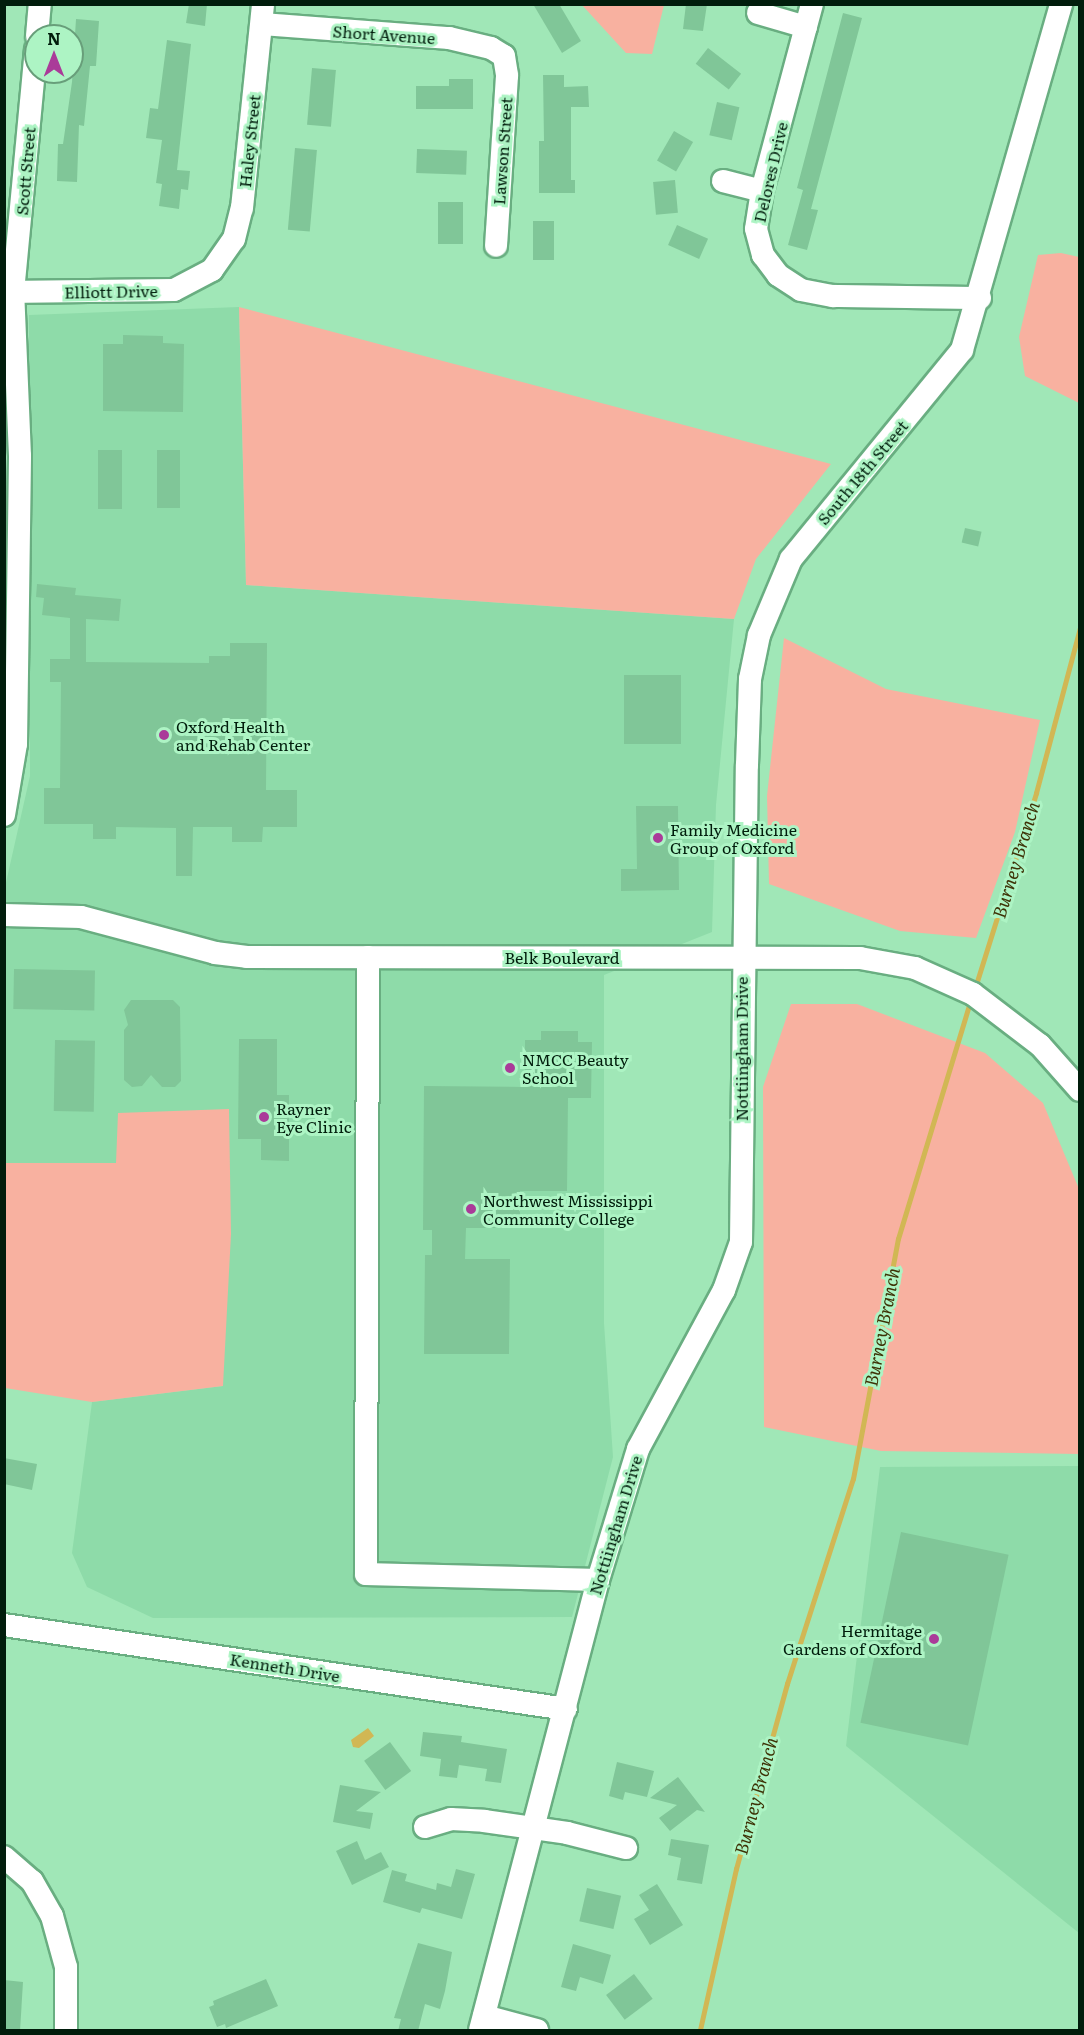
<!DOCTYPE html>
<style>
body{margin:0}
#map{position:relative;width:1084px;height:2035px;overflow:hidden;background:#a0e7b7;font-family:Literata,serif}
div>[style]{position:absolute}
.built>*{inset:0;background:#8edba9}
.green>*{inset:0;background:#f8b1a0}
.water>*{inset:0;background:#d1b754}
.stream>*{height:4.5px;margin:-2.25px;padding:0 2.25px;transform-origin:2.25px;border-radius:2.25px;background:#d1b754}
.building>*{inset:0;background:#80c698;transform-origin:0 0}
.roads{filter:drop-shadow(2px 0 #69ae81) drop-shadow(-2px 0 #69ae81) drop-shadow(0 2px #69ae81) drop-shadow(0 -2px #69ae81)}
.minor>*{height:22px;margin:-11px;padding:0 11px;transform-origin:11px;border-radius:11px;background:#fff}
.dots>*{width:16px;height:16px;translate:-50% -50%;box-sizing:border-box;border:3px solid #adf4c4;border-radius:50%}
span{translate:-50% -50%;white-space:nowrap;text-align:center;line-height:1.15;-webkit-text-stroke:6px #adf4c4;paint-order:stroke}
.street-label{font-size:16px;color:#011d0c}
.poi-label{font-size:16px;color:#011d0c}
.left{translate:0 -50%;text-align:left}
.right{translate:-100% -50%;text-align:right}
.water-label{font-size:18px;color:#3e3307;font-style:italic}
.frame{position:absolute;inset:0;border:6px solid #011d0c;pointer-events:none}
.north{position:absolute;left:24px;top:24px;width:60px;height:60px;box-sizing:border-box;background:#adf4c4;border:2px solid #689e7a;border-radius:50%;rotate:0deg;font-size:16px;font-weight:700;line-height:24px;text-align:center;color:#011d0c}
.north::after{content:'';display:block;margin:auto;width:21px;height:27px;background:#aa3b99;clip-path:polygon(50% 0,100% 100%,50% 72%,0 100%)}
</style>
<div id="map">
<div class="built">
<div style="clip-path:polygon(239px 307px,246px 585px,734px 619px,716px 805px,712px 932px,604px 975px,604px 1323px,613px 1457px,572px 1617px,153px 1618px,87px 1587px,72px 1553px,92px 1402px,223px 1386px,116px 1163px,5px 1163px,5px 887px,30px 776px,29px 315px)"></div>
<div style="clip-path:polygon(1079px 1466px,1079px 1933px,846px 1746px,880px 1467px)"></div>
</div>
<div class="green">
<div style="clip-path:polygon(582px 5px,664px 5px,652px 54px,626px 53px)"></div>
<div style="clip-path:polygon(1061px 253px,1079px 257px,1079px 403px,1025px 376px,1019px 337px,1038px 255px)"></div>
<div style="clip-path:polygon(239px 307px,831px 464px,756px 559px,734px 619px,246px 585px)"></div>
<div style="clip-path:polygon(784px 638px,886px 689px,1040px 720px,1015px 832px,976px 938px,900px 931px,769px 884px,767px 796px)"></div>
<div style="clip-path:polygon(791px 1004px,857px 1004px,985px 1053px,1043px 1103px,1079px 1189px,1079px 1454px,881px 1451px,764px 1427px,763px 1087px)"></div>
<div style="clip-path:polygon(229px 1109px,231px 1234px,223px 1386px,92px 1402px,5px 1388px,5px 1163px,116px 1163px,118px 1113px)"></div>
</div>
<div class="water">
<div style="clip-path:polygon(368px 1728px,374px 1736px,359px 1748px,353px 1747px,351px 1740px)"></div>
</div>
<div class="stream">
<div style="left:975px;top:988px;width:204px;rotate:-72.6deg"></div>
<div style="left:1036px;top:793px;width:171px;rotate:-75.1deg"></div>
<div style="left:700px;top:2030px;width:165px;rotate:-77.4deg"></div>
<div style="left:736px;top:1869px;width:192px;rotate:-74.6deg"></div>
<div style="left:787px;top:1684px;width:215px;rotate:-72.2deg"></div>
<div style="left:853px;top:1479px;width:244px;rotate:-79.4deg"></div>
<div style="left:898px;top:1239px;width:248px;rotate:-73.1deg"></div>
</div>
<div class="building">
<div style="clip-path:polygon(189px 4px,207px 4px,205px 26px,186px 23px)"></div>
<div style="clip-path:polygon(533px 4px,559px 4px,581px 41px,562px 53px)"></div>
<div style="clip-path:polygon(686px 4px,707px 4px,703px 31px,683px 29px)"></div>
<div style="clip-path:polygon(843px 13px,862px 18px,811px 209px,818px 210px,807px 250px,788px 245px,803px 190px,797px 188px)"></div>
<div style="clip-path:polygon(76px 19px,99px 21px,96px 66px,90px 66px,84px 126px,79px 125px,77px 182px,57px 181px,58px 144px,63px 144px,72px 82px)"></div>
<div style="clip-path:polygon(167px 40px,191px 44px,177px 170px,190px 171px,188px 190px,181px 189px,179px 209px,159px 206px,162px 184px,156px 183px,162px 140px,146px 138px,150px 108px,158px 109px)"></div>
<div style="left:708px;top:48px;width:42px;height:20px;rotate:38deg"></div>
<div style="left:312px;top:68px;width:24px;height:57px;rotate:5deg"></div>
<div style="clip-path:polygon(543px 75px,564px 75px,564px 87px,588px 86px,589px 107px,571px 107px,571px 180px,575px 180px,575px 193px,539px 193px,539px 141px,544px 141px)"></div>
<div style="clip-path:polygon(449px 79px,473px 79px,473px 109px,416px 109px,416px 86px,449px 86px)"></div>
<div style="left:717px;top:102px;width:23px;height:34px;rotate:13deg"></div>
<div style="left:674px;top:131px;width:22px;height:34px;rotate:30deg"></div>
<div style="left:295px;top:148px;width:22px;height:82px;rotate:5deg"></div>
<div style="left:417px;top:149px;width:50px;height:24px;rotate:2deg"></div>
<div style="left:675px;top:180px;width:33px;height:22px;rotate:85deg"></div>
<div style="left:438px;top:202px;width:25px;height:42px"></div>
<div style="left:533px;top:221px;width:21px;height:39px"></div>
<div style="left:677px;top:225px;width:34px;height:22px;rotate:24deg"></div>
<div style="clip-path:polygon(123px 335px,163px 336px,163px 343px,184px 344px,183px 412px,103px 411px,103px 344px,123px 344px)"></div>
<div style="left:98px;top:450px;width:24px;height:59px"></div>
<div style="left:157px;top:450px;width:23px;height:58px"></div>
<div style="left:965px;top:528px;width:17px;height:15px;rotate:13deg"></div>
<div style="clip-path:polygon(37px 584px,76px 588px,75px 595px,121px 599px,119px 621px,86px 619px,86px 662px,209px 663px,209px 656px,230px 656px,230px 643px,267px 643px,266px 790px,297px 790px,297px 827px,263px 827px,262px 842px,232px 842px,232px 827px,193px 827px,192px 876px,176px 876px,176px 828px,116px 827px,116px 839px,93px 839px,93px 824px,44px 824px,44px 788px,60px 788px,61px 682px,50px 682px,50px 659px,70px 659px,70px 618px,42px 615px,44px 598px,36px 597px)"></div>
<div style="left:624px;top:675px;width:57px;height:69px"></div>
<div style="clip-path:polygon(636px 806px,678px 806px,679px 890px,621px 891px,621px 869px,637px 869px)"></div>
<div style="left:14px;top:969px;width:81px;height:40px;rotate:1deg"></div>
<div style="clip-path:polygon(131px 1000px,173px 1000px,180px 1007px,181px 1081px,175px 1087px,162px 1087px,151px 1075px,142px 1086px,132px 1087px,124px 1080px,124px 1030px,128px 1025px,124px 1010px)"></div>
<div style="clip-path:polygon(541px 1031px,578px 1031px,578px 1042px,592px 1042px,591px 1098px,568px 1098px,567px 1191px,520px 1191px,520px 1228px,466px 1228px,465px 1259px,510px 1259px,509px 1354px,424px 1354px,425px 1255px,432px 1255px,432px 1230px,423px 1230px,424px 1086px,525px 1087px,525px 1040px,541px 1040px)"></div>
<div style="clip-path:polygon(239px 1039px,277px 1039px,277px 1095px,289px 1095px,289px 1161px,261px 1160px,261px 1139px,238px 1139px)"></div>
<div style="left:55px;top:1040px;width:40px;height:71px;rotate:1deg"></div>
<div style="clip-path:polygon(4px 1458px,37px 1464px,32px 1490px,4px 1484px)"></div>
<div style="left:901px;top:1532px;width:110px;height:195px;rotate:12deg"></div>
<div style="clip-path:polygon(423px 1732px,462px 1736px,461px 1742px,507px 1749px,501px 1783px,485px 1781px,487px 1769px,459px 1765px,457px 1778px,439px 1776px,441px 1759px,420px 1756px)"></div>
<div style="left:390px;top:1742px;width:36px;height:32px;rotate:54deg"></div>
<div style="clip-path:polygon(617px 1762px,654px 1771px,647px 1797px,625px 1792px,623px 1800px,609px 1796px)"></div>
<div style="clip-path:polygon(678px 1777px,705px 1812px,697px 1810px,670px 1831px,659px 1818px,677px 1805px,650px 1798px)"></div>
<div style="clip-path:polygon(340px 1785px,381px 1792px,356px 1811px,373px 1813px,370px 1829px,333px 1822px)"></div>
<div style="clip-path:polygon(671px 1839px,709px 1845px,702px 1884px,677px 1880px,681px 1858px,668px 1855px)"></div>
<div style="clip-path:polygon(357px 1841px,365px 1860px,381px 1852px,389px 1867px,352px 1885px,336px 1851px)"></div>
<div style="clip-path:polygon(456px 1869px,475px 1874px,462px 1919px,422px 1908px,420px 1913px,383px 1902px,392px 1870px,407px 1874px,405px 1881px,436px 1890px,437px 1883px,451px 1887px)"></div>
<div style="clip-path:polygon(657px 1884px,683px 1925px,650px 1945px,634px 1919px,649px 1910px,639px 1895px)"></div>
<div style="left:587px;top:1888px;width:35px;height:34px;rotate:13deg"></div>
<div style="clip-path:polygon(418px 1943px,452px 1952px,445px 1991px,440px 2009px,425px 2004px,418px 2031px,398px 2031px,401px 2019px,394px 2018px)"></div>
<div style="clip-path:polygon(573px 1944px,611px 1955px,603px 1984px,580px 1977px,576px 1991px,561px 1987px)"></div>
<div style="left:634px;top:1974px;width:31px;height:35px;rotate:53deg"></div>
<div style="clip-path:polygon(266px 1979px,278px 2006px,226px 2028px,225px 2024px,217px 2027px,209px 2007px,214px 2005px,213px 2001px)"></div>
<div style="clip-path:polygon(4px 1980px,23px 1982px,20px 2031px,4px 2031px)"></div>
</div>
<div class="roads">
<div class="minor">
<div style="left:812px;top:4px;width:194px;rotate:105deg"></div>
<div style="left:762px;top:191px;width:38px;rotate:99deg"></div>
<div style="left:756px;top:229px;width:27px;rotate:75deg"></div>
<div style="left:763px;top:255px;width:25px;rotate:53deg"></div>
<div style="left:778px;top:275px;width:27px;rotate:33deg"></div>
<div style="left:801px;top:290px;width:33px;rotate:11deg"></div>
<div style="left:833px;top:296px;width:147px;rotate:0.8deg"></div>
<div style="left:758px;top:13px;width:50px;rotate:16.3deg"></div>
<div style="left:262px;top:24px;width:188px;rotate:4.3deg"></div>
<div style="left:449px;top:38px;width:43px;rotate:13.4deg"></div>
<div style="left:491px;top:48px;width:15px;rotate:32deg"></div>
<div style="left:504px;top:56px;width:20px;rotate:81deg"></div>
<div style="left:507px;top:76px;width:170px;rotate:93.7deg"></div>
<div style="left:37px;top:36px;width:32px;rotate:-85deg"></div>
<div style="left:723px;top:181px;width:40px;rotate:14.4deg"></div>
<div style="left:4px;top:292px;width:170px;rotate:-0.7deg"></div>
<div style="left:174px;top:290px;width:43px;rotate:-27.8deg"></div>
<div style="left:212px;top:270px;width:38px;rotate:-55deg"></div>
<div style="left:234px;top:239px;width:32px;rotate:-76deg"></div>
<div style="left:242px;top:208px;width:205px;rotate:-84.1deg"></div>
<div style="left:4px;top:815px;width:72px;rotate:-80.4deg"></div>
<div style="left:16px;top:744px;width:288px;rotate:-89.2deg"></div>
<div style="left:20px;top:456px;width:164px;rotate:-92.4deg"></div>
<div style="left:13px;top:292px;width:243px;rotate:-84.6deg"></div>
<div style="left:4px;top:915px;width:77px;rotate:1.5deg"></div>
<div style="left:81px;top:917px;width:139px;rotate:15deg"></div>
<div style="left:215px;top:953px;width:32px;rotate:7deg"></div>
<div style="left:247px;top:957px;width:613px;rotate:0.09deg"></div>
<div style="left:860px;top:958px;width:56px;rotate:10.3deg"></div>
<div style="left:915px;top:968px;width:64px;rotate:24.1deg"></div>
<div style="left:973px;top:994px;width:84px;rotate:37.3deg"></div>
<div style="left:1040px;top:1045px;width:60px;rotate:48.4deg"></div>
<div style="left:368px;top:957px;width:617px;rotate:90.19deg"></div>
<div style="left:366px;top:1574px;width:232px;rotate:1.5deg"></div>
<div style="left:4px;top:1625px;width:568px;rotate:8.5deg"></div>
<div style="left:425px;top:1827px;width:27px;rotate:-17deg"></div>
<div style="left:451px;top:1819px;width:33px;rotate:3deg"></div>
<div style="left:484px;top:1821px;width:84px;rotate:8.2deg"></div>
<div style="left:567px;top:1833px;width:61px;rotate:14.3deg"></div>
<div style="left:4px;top:1857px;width:37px;rotate:41deg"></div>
<div style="left:32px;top:1881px;width:40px;rotate:60.3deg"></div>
<div style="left:52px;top:1916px;width:53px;rotate:74.6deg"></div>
<div style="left:66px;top:1967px;width:63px;rotate:90deg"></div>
<div style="left:484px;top:2016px;width:55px;rotate:14.8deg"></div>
<div style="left:480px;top:2030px;width:465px;rotate:-75.3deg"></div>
<div style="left:598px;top:1580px;width:137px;rotate:-73deg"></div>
<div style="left:638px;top:1449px;width:181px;rotate:-61.6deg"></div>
<div style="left:724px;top:1290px;width:51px;rotate:-70.5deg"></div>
<div style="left:741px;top:1242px;width:477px;rotate:-89.3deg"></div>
<div style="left:747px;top:765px;width:86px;rotate:-88deg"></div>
<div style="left:750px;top:679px;width:45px;rotate:-78.4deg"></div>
<div style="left:759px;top:635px;width:82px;rotate:-67.2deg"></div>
<div style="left:791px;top:559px;width:270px;rotate:-50.7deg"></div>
<div style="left:962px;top:350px;width:360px;rotate:-74deg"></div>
</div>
</div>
<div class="dots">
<div style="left:164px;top:735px;background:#aa3b99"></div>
<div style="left:658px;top:838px;background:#aa3b99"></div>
<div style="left:510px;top:1068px;background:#aa3b99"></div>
<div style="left:264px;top:1117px;background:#aa3b99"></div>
<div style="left:471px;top:1209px;background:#aa3b99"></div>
<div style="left:934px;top:1639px;background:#aa3b99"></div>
</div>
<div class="street-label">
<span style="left:384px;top:34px;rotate:4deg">Short Avenue</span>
<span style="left:249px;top:141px;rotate:-84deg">Haley Street</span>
<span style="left:502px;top:151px;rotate:-86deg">Lawson Street</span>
<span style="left:25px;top:171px;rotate:-85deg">Scott Street</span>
<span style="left:770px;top:172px;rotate:-77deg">Delores Drive</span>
<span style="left:111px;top:291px;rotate:-1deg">Elliott Drive</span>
<span style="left:862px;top:472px;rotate:-50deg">South 18th Street</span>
<span style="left:562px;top:957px">Belk Boulevard</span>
<span style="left:741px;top:1049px;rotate:-90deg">Nottiingham Drive</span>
<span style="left:615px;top:1525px;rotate:-73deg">Nottiingham Drive</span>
<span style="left:285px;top:1667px;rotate:9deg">Kenneth Drive</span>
</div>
<div class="poi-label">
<span class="left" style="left:176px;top:735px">Oxford Health<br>and Rehab Center</span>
<span class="left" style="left:670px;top:838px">Family Medicine<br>Group of Oxford</span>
<span class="left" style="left:522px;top:1068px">NMCC Beauty<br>School</span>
<span class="left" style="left:276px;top:1117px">Rayner<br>Eye Clinic</span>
<span class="left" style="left:483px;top:1209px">Northwest Mississippi<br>Community College</span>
<span class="right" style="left:922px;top:1639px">Hermitage<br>Gardens of Oxford</span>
</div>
<div class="water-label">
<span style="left:1016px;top:860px;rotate:-73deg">Burney Branch</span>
<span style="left:882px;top:1327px;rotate:-79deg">Burney Branch</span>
<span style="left:756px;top:1796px;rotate:-75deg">Burney Branch</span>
</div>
<div class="frame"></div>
<div class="north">N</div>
</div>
